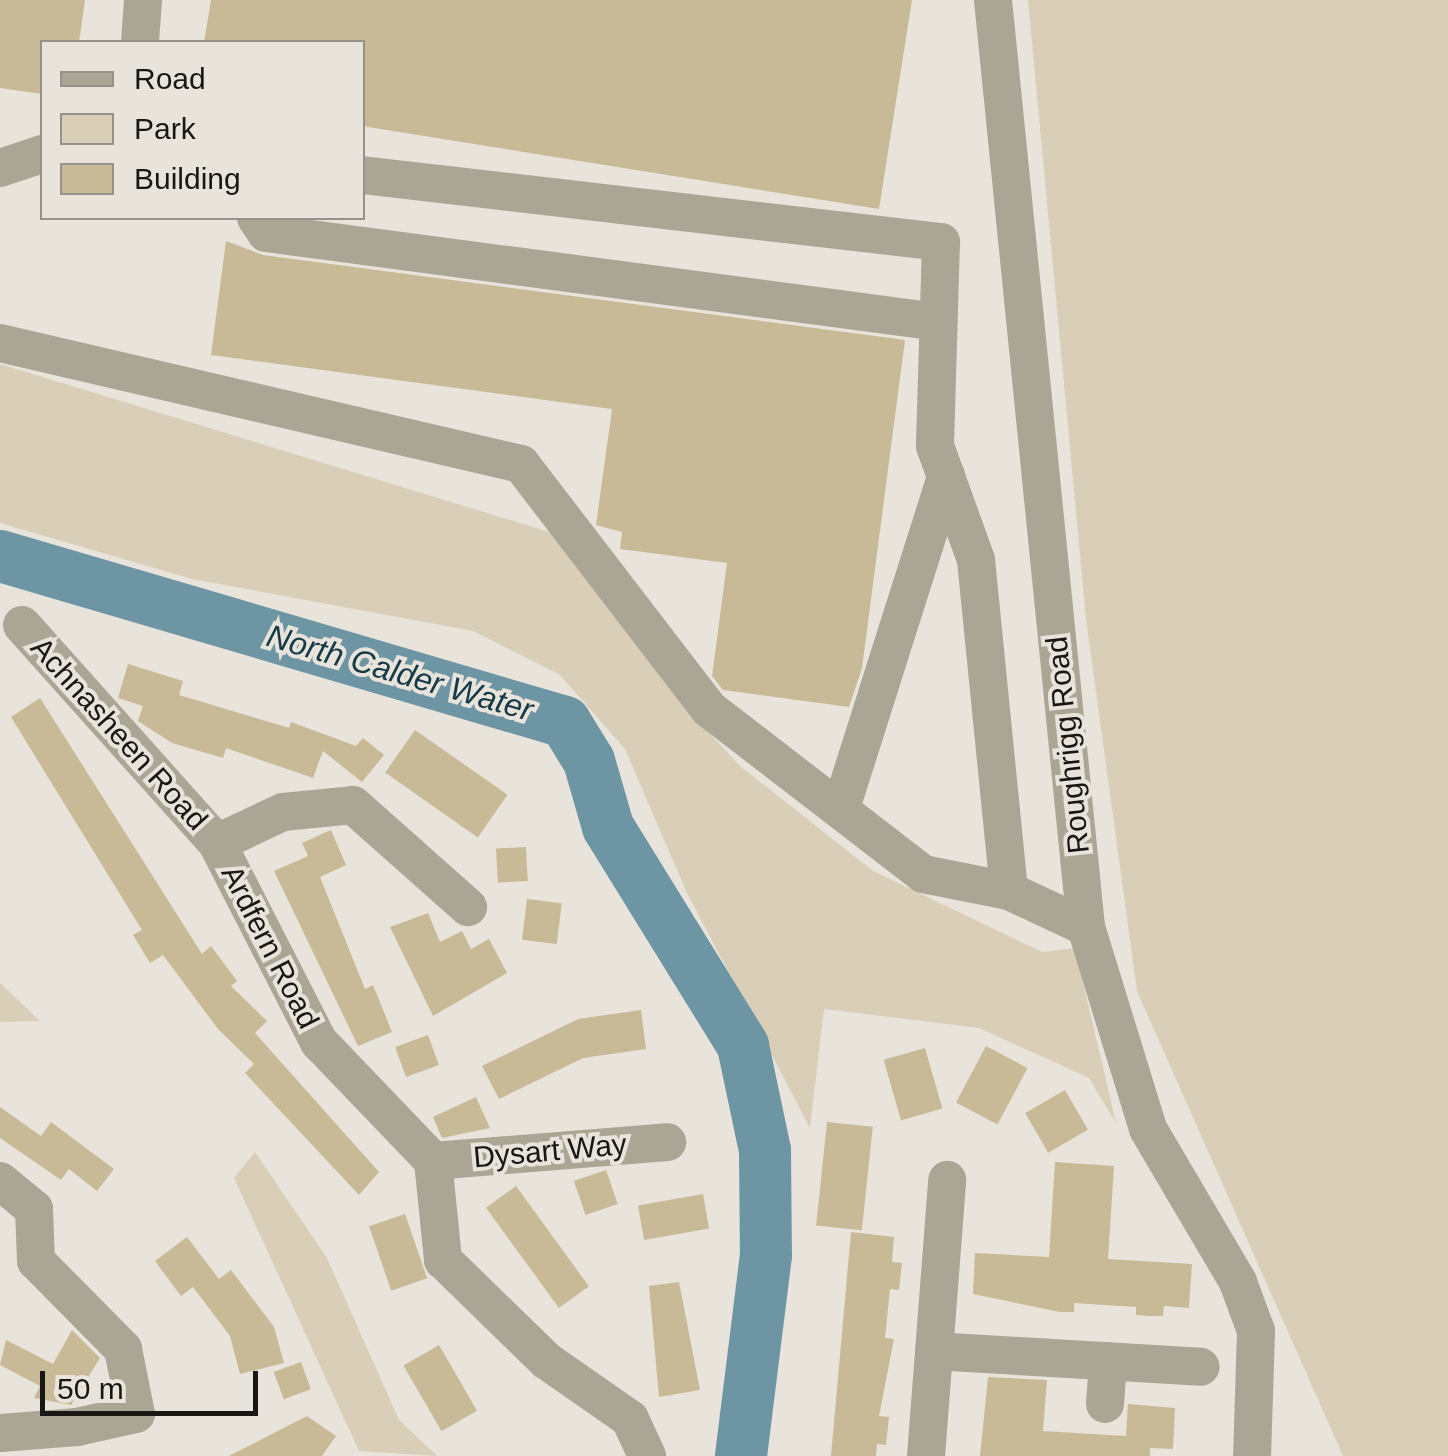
<!DOCTYPE html>
<style>
body{margin:0}
#map{position:relative;width:1448px;height:1456px;overflow:hidden;background:#e8e4db;font-family:Arial,sans-serif}
div>[style]{position:absolute}
.green>*{inset:0;background:#d9cfb9}
.river>*{height:52px;margin:-26px;padding:0 26px;transform-origin:26px;border-radius:26px;background:#6d95a4}
.building>*{inset:0;background:#c8b997;transform-origin:0 0}
.minor>*{height:38px;margin:-19px;padding:0 19px;transform-origin:19px;border-radius:19px;background:#aba596}
span{translate:-50% -50%;white-space:nowrap;text-align:center;line-height:1.15;-webkit-text-stroke:8px #e8e4db;paint-order:stroke}
.street-label{font-size:30px;color:#181713}
.water-label{font-size:32px;color:#143a47;font-style:italic}
.legend{position:absolute;left:40px;top:40px;width:325px;height:180px;box-sizing:border-box;background:#e8e4db;border:2px solid #95928b;margin:0;padding:12px 18px;list-style:none;font-size:30px;color:#181713}
.legend li{display:flex;align-items:center;gap:20px;height:50px}
.legend b{width:50px;border:2px solid #95928b}
.scale{position:absolute;left:40px;top:1371px;width:218px;height:45px;box-sizing:border-box;border:5px solid #181713;border-top:0;padding-left:12px;font-size:30px;line-height:35px;white-space:nowrap;color:#181713;-webkit-text-stroke:8px #e8e4db;paint-order:stroke}
</style>
<div id="map">
<div class="green">
<div style="clip-path:polygon(1028px 0,1448px 0,1448px 1456px,1343px 1456px,1137px 991px,1086px 619px)"></div>
<div style="clip-path:polygon(0 364px,556px 534px,678px 699px,740px 766px,873px 871px,1042px 952px,1075px 948px,1116px 1123px,1089px 1078px,979px 1028px,824px 1009px,810px 1128px,687px 893px,625px 749px,560px 675px,473px 631px,192px 579px,0 523px)"></div>
<div style="clip-path:polygon(0 983px,40px 1021px,0 1022px)"></div>
<div style="clip-path:polygon(255px 1152px,327px 1258px,399px 1420px,437px 1456px,359px 1451px,234px 1178px)"></div>
</div>
<div class="river">
<div style="left:0;top:556px;width:589px;rotate:16.37deg"></div>
<div style="left:565px;top:722px;width:46px;rotate:58.4deg"></div>
<div style="left:589px;top:761px;width:69px;rotate:73.9deg"></div>
<div style="left:608px;top:827px;width:257px;rotate:58.3deg"></div>
<div style="left:743px;top:1046px;width:106px;rotate:78.1deg"></div>
<div style="left:765px;top:1150px;width:105px;rotate:89.5deg"></div>
<div style="left:766px;top:1255px;width:203px;rotate:97.1deg"></div>
</div>
<div class="building">
<div style="clip-path:polygon(0 0,85px 0,79px 42px,42px 42px,42px 94px,0 88px)"></div>
<div style="clip-path:polygon(211px 0,912px 0,879px 209px,362px 126px,362px 42px,204px 42px)"></div>
<div style="clip-path:polygon(226px 241px,263px 255px,905px 340px,862px 668px,849px 707px,723px 690px,712px 676px,727px 563px,620px 549px,622px 532px,596px 525px,612px 409px,211px 355px)"></div>
<div style="clip-path:polygon(128px 664px,183px 681px,179px 695px,289px 728px,291px 722px,356px 746px,363px 738px,384px 755px,362px 782px,323px 751px,313px 778px,226px 748px,223px 758px,172px 743px,138px 721px,143px 706px,118px 698px)"></div>
<div style="clip-path:polygon(40px 698px,202px 954px,211px 946px,237px 981px,231px 986px,267px 1021px,255px 1033px,379px 1172px,359px 1195px,245px 1073px,254px 1064px,218px 1029px,163px 955px,150px 963px,133px 935px,142px 930px,11px 717px)"></div>
<div style="left:415px;top:730px;width:113px;height:52px;rotate:35deg"></div>
<div style="clip-path:polygon(331px 830px,346px 865px,320px 877px,365px 989px,373px 985px,392px 1032px,358px 1046px,274px 871px,308px 856px,302px 843px)"></div>
<div style="left:526px;top:847px;width:34px;height:30px;rotate:87deg"></div>
<div style="left:527px;top:899px;width:35px;height:41px;rotate:7deg"></div>
<div style="clip-path:polygon(428px 913px,440px 942px,462px 931px,471px 949px,489px 939px,507px 973px,433px 1016px,390px 927px)"></div>
<div style="clip-path:polygon(641px 1010px,646px 1049px,583px 1058px,499px 1099px,482px 1066px,578px 1019px)"></div>
<div style="left:428px;top:1035px;width:32px;height:35px;rotate:70deg"></div>
<div style="left:986px;top:1046px;width:47px;height:64px;rotate:28deg"></div>
<div style="left:925px;top:1048px;width:63px;height:43px;rotate:74deg"></div>
<div style="left:1065px;top:1090px;width:46px;height:46px;rotate:60deg"></div>
<div style="clip-path:polygon(476px 1097px,490px 1128px,442px 1138px,433px 1117px)"></div>
<div style="clip-path:polygon(0 1107px,41px 1136px,51px 1122px,114px 1169px,97px 1191px,69px 1169px,61px 1180px,0 1138px)"></div>
<div style="left:827px;top:1122px;width:46px;height:104px;rotate:6deg"></div>
<div style="clip-path:polygon(1055px 1162px,1114px 1166px,1108px 1259px,1192px 1264px,1189px 1308px,1164px 1306px,1163px 1316px,1150px 1316px,1136px 1315px,1136px 1307px,1074px 1303px,1074px 1312px,1060px 1312px,973px 1294px,975px 1253px,1049px 1257px)"></div>
<div style="left:606px;top:1170px;width:36px;height:34px;rotate:71deg"></div>
<div style="left:516px;top:1186px;width:124px;height:37px;rotate:54deg"></div>
<div style="left:703px;top:1194px;width:35px;height:66px;rotate:80deg"></div>
<div style="left:405px;top:1214px;width:68px;height:38px;rotate:71deg"></div>
<div style="clip-path:polygon(851px 1232px,894px 1237px,892px 1262px,902px 1263px,899px 1290px,890px 1289px,885px 1338px,894px 1339px,879px 1416px,889px 1417px,886px 1445px,877px 1444px,876px 1456px,831px 1456px)"></div>
<div style="clip-path:polygon(187px 1237px,219px 1279px,231px 1270px,274px 1327px,284px 1363px,240px 1374px,230px 1336px,193px 1287px,181px 1296px,155px 1261px)"></div>
<div style="clip-path:polygon(679px 1282px,700px 1390px,659px 1397px,649px 1286px)"></div>
<div style="clip-path:polygon(72px 1330px,100px 1358px,71px 1405px,34px 1398px,40px 1386px,0 1365px,6px 1340px,53px 1364px)"></div>
<div style="left:439px;top:1345px;width:76px;height:41px;rotate:60deg"></div>
<div style="left:301px;top:1362px;width:29px;height:29px;rotate:70deg"></div>
<div style="clip-path:polygon(988px 1377px,1047px 1380px,1043px 1431px,1126px 1436px,1128px 1404px,1175px 1408px,1173px 1449px,1150px 1448px,1150px 1456px,980px 1456px)"></div>
<div style="clip-path:polygon(307px 1416px,336px 1436px,322px 1456px,229px 1456px)"></div>
</div>
<div class="minor">
<div style="left:993px;top:0;width:932px;rotate:84.27deg"></div>
<div style="left:1086px;top:927px;width:211px;rotate:72.9deg"></div>
<div style="left:1148px;top:1129px;width:178px;rotate:59.5deg"></div>
<div style="left:1238px;top:1282px;width:52px;rotate:69.8deg"></div>
<div style="left:1256px;top:1331px;width:125px;rotate:91.8deg"></div>
<div style="left:140px;top:42px;width:42px;rotate:-85.9deg"></div>
<div style="left:0;top:168px;width:44px;rotate:-18.4deg"></div>
<div style="left:362px;top:175px;width:583px;rotate:6.6deg"></div>
<div style="left:941px;top:242px;width:204px;rotate:91.7deg"></div>
<div style="left:935px;top:446px;width:121px;rotate:70.2deg"></div>
<div style="left:976px;top:560px;width:333px;rotate:84.3deg"></div>
<div style="left:1009px;top:891px;width:85px;rotate:25.1deg"></div>
<div style="left:256px;top:218px;width:18px;rotate:56deg"></div>
<div style="left:266px;top:233px;width:678px;rotate:7.54deg"></div>
<div style="left:0;top:343px;width:535px;rotate:13.07deg"></div>
<div style="left:521px;top:464px;width:309px;rotate:52.5deg"></div>
<div style="left:709px;top:709px;width:270px;rotate:37.6deg"></div>
<div style="left:923px;top:874px;width:88px;rotate:11.2deg"></div>
<div style="left:22px;top:625px;width:292px;rotate:48.2deg"></div>
<div style="left:217px;top:843px;width:224px;rotate:62.9deg"></div>
<div style="left:319px;top:1042px;width:165px;rotate:46.2deg"></div>
<div style="left:433px;top:1161px;width:100px;rotate:84.2deg"></div>
<div style="left:443px;top:1260px;width:145px;rotate:44.2deg"></div>
<div style="left:547px;top:1361px;width:101px;rotate:34.9deg"></div>
<div style="left:630px;top:1419px;width:41px;rotate:65.3deg"></div>
<div style="left:841px;top:808px;width:348px;rotate:-72.4deg"></div>
<div style="left:217px;top:843px;width:73px;rotate:-25.2deg"></div>
<div style="left:283px;top:812px;width:70px;rotate:-5.7deg"></div>
<div style="left:353px;top:805px;width:154px;rotate:41.6deg"></div>
<div style="left:433px;top:1161px;width:235px;rotate:-4.6deg"></div>
<div style="left:0;top:1181px;width:44px;rotate:39.5deg"></div>
<div style="left:34px;top:1209px;width:52px;rotate:87.8deg"></div>
<div style="left:36px;top:1261px;width:124px;rotate:45.3deg"></div>
<div style="left:123px;top:1349px;width:66px;rotate:78.7deg"></div>
<div style="left:136px;top:1414px;width:60px;rotate:167.6deg"></div>
<div style="left:77px;top:1427px;width:77px;rotate:175.5deg"></div>
<div style="left:934px;top:1351px;width:267px;rotate:3.4deg"></div>
<div style="left:1105px;top:1404px;width:43px;rotate:-86deg"></div>
<div style="left:926px;top:1456px;width:277px;rotate:-85.6deg"></div>
</div>
<div class="street-label">
<span style="left:119px;top:734px;rotate:48deg">Achnasheen Road</span>
<span style="left:1068px;top:745px;rotate:-96deg">Roughrigg Road</span>
<span style="left:270px;top:947px;rotate:63deg">Ardfern Road</span>
<span style="left:550px;top:1151px;rotate:-5deg">Dysart Way</span>
</div>
<div class="water-label">
<span style="left:400px;top:673px;rotate:16deg">North Calder Water</span>
</div>
<ul class="legend">
<li><b style="height:12px;background:#aba596"></b>Road</li>
<li><b style="height:28px;background:#d9cfb9"></b>Park</li>
<li><b style="height:28px;background:#c8b997"></b>Building</li>
</ul>
<div class="scale">50 m</div>
</div>
